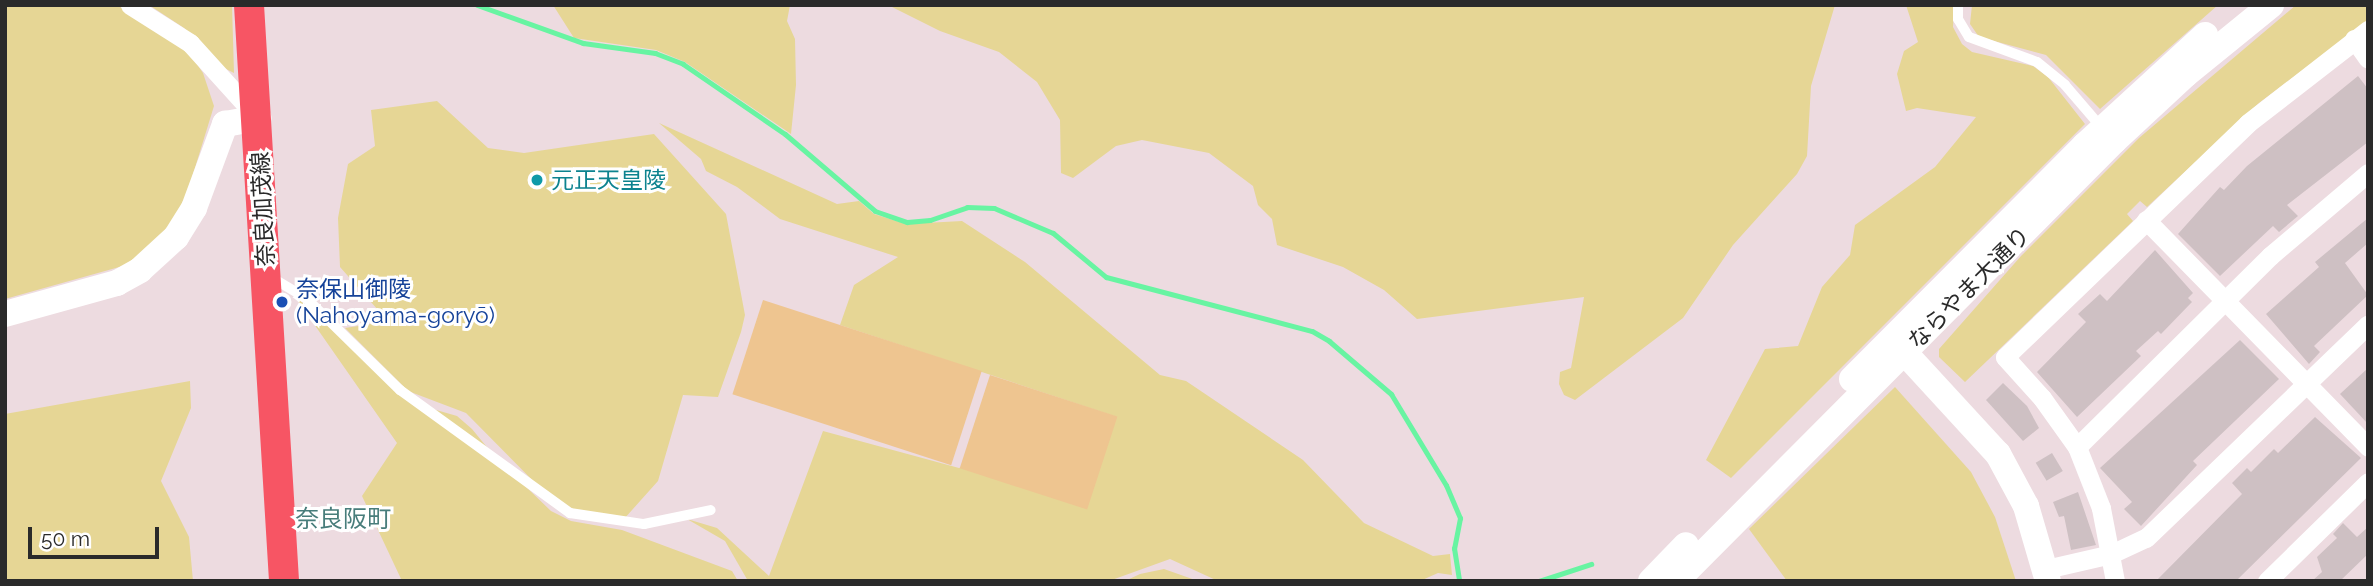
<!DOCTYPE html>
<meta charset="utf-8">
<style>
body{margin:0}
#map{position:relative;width:2373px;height:586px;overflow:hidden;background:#eddbe0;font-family:Raleway,"Noto Sans JP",sans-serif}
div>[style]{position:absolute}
.green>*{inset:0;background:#e6d695}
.pitch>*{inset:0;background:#eec590;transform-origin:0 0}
.stream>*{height:5px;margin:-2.5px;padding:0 2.5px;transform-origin:2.5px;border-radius:2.5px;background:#68f4a2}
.building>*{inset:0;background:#cec0c3;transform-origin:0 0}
.lane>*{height:10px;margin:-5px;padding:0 5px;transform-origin:5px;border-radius:5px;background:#fff}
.street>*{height:19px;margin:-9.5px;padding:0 9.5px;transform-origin:9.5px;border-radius:9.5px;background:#fff}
.secondary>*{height:26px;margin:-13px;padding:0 13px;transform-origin:13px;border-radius:13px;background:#fff}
.primary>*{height:30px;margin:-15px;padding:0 15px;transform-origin:15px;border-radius:15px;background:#f75564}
.dots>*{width:19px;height:19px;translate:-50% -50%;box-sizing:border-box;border:4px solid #fff;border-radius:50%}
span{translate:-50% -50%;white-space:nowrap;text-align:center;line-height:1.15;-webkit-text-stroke:6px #fff;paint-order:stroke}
.culture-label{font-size:23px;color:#0d838f}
.left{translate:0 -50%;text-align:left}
.street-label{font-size:23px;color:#2a2a2a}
.transit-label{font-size:23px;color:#164399}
.neighbourhood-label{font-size:24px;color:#487d7b}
.frame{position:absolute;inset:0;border:7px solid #2a2a2a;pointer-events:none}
.scale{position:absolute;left:28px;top:527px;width:131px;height:32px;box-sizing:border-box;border:4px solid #2a2a2a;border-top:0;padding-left:9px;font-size:21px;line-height:24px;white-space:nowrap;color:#2a2a2a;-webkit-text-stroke:5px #fff;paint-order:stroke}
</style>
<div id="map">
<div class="green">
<div style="clip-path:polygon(5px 5px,117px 5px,186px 48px,203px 73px,214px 106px,182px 210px,170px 229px,130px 264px,5px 299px)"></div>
<div style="clip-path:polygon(149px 5px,232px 5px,234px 73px,222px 67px,184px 28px)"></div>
<div style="clip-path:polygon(553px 5px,790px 5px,787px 21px,795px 39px,796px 85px,791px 134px,685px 62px,656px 50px,574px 38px)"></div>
<div style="clip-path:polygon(888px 5px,1835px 5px,1811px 86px,1807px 156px,1797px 174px,1733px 245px,1683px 318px,1575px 400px,1564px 395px,1559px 384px,1560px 372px,1571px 368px,1584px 297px,1417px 319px,1384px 290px,1343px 267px,1277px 245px,1272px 219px,1258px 205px,1253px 186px,1209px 153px,1142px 140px,1116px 146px,1073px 178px,1061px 173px,1060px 120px,1037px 82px,999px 52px,940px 31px)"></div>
<div style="clip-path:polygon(1906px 5px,1954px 5px,1953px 27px,1962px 44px,1972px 52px,2033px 66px,2048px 77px,2085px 124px,1731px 478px,1706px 460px,1765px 349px,1798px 346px,1822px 287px,1850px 255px,1855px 225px,1935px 167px,1976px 117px,1917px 108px,1906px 111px,1897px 74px,1904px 51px,1918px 42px)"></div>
<div style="clip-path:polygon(1972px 5px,2218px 5px,2100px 109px,2046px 55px,1979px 37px,1970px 24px)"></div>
<div style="clip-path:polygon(2296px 5px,2368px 5px,2368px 21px,2259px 103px,2147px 207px,2140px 201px,2127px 214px,2133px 221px,1965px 382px,1939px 357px,1939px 349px,2021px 256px,2139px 138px)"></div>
<div style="clip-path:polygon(437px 101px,488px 148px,524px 153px,654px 134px,726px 214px,745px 315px,741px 332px,718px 397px,683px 395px,658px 481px,624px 519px,570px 511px,546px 494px,466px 413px,408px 391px,345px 328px,371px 324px,378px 310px,340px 267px,338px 218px,348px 164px,375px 146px,371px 110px)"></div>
<div style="clip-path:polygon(659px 123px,837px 204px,859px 201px,874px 214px,906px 224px,962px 221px,1025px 262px,1160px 375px,1186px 381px,1303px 460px,1364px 523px,1433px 556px,1450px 554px,1452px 575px,1438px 573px,1420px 581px,1218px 581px,1170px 559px,1109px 581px,748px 581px,725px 541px,687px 519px,717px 528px,769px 576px,823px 431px,959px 468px,1117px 417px,840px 325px,854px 285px,898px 257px,780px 219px,737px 187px,706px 171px,701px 159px)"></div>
<div style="clip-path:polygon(293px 294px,412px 403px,457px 416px,472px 429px,495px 457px,551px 511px,571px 521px,622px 530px,732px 571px,738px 581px,402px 581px,362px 496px,397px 443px)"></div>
<div style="clip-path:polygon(190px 381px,191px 408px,161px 481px,189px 537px,193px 581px,5px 581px,5px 414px)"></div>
<div style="clip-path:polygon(1895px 387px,1971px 472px,1995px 517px,2016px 581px,1787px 581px,1749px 529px)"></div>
<div style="clip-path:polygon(1164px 569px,1198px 581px,1125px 581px,1140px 574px)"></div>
</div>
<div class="pitch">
<div style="left:763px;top:300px;width:230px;height:99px;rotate:18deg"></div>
<div style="left:990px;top:375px;width:134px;height:98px;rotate:18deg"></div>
</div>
<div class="stream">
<div style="left:477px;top:5px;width:113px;rotate:19.7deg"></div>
<div style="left:583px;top:43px;width:73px;rotate:7.9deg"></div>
<div style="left:655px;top:53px;width:30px;rotate:21deg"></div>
<div style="left:683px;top:64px;width:124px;rotate:34.5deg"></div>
<div style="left:785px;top:134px;width:118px;rotate:40.5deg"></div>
<div style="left:875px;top:211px;width:34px;rotate:19deg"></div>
<div style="left:907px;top:222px;width:23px;rotate:-5deg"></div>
<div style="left:930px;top:220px;width:39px;rotate:-19deg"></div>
<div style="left:967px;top:207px;width:27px;rotate:2deg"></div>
<div style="left:994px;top:208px;width:64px;rotate:23deg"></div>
<div style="left:1053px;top:233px;width:69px;rotate:39.7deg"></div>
<div style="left:1106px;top:277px;width:213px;rotate:14.7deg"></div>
<div style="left:1312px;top:331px;width:20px;rotate:30deg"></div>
<div style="left:1329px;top:341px;width:82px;rotate:40.5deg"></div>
<div style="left:1391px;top:394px;width:106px;rotate:58.9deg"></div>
<div style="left:1446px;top:485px;width:36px;rotate:67deg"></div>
<div style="left:1460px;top:518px;width:31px;rotate:101deg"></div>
<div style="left:1454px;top:548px;width:33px;rotate:81deg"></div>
<div style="left:1539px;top:581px;width:55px;rotate:-18.1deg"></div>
</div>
<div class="building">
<div style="clip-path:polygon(2358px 76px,2368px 89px,2368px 142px,2287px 205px,2298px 216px,2279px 232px,2273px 226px,2220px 276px,2178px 234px,2220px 187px,2224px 190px,2247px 166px)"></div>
<div style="clip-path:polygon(2368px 218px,2368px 243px,2345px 263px,2368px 295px,2314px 346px,2320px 352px,2309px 364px,2266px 314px,2319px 267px,2315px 262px)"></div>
<div style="clip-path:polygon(2155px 250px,2193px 293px,2188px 298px,2192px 302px,2161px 334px,2158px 331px,2136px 351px,2141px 356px,2077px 417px,2037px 372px,2086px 322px,2078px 314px,2100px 294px,2107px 301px)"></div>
<div style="clip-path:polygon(2240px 340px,2279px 379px,2193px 461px,2197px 465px,2141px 526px,2124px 509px,2132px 502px,2100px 468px)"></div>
<div style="clip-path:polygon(2368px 368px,2368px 424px,2340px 394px)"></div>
<div style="clip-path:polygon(2003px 383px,2027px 406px,2039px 428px,2023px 441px,1986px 400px)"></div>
<div style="clip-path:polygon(2315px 417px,2361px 458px,2236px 581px,2156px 581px,2242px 494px,2232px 483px,2247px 468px,2251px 472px,2274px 449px,2278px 453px)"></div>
<div style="left:2052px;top:453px;width:21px;height:19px;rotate:59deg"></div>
<div style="clip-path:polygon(2078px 492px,2096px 545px,2071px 550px,2064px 516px,2059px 517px,2053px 502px)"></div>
<div style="clip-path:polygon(2343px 523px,2357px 537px,2368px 527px,2368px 554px,2340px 581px,2312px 581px,2322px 572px,2317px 557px,2337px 538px,2333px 534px)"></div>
</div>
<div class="lane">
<div style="left:1958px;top:5px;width:14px;rotate:90deg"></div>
<div style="left:1958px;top:19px;width:21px;rotate:59deg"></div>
<div style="left:1969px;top:37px;width:72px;rotate:20.2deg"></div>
<div style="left:2037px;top:62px;width:36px;rotate:39deg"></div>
<div style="left:2065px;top:85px;width:57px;rotate:49.3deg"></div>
<div style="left:269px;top:276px;width:43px;rotate:30.7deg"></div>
<div style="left:306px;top:298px;width:132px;rotate:44.4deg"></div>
<div style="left:400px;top:390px;width:210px;rotate:35.9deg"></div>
<div style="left:570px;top:513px;width:75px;rotate:8.5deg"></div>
<div style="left:644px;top:524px;width:68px;rotate:-11.8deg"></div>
</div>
<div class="street">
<div style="left:130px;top:5px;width:71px;rotate:32.3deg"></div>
<div style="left:190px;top:43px;width:97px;rotate:47.9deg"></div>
<div style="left:2354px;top:39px;width:24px;rotate:55deg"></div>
<div style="left:2146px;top:220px;width:318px;rotate:45.6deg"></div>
<div style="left:2077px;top:447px;width:272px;rotate:-44.7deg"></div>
<div style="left:2270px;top:256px;width:128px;rotate:-40.3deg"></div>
<div style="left:2046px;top:569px;width:67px;rotate:-13deg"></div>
<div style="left:2111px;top:554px;width:38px;rotate:-25deg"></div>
<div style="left:2146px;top:538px;width:308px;rotate:-43.9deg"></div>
<div style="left:2115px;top:581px;width:74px;rotate:-100.9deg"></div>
<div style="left:2101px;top:508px;width:66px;rotate:-111.5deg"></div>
<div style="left:2077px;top:447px;width:60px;rotate:-125.5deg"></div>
<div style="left:2042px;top:398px;width:55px;rotate:-132.1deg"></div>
<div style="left:2005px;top:357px;width:337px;rotate:-43.9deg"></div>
<div style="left:2248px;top:123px;width:152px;rotate:-37.8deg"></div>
<div style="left:2267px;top:581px;width:141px;rotate:-44.4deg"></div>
</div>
<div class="secondary">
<div style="left:5px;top:314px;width:116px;rotate:-15.5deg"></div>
<div style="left:117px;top:283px;width:26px;rotate:-29deg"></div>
<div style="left:140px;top:270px;width:49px;rotate:-42.5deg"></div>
<div style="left:176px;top:237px;width:34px;rotate:-58deg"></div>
<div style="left:194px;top:208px;width:90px;rotate:-69.7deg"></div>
<div style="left:225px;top:124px;width:34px;rotate:-10deg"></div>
<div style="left:1893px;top:340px;width:155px;rotate:47.4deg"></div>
<div style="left:1998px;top:454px;width:59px;rotate:61.7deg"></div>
<div style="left:2026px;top:506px;width:78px;rotate:73.7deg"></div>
<div style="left:1852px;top:379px;width:330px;rotate:-45.1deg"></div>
<div style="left:2085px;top:145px;width:163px;rotate:-42.5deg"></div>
<div style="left:1651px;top:581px;width:50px;rotate:-45.8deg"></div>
<div style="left:1676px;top:581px;width:621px;rotate:-45.13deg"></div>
<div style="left:2114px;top:141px;width:97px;rotate:-42.9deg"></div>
<div style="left:2185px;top:75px;width:111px;rotate:-39.1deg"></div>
</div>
<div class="primary">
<div style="left:249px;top:5px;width:577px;rotate:86.52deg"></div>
</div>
<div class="dots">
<div style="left:537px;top:180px;background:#0f9aa8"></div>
<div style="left:282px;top:302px;background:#1a4fb4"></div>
</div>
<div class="culture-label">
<span class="left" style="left:551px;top:180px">元正天皇陵</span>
</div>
<div class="street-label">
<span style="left:263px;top:209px;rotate:-93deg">奈良加茂線</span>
<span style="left:1969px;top:288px;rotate:-45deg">ならやま大通り</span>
</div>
<div class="transit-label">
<span class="left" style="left:296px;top:302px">奈保山御陵<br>(Nahoyama-goryō)</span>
</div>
<div class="neighbourhood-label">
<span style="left:343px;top:519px">奈良阪町</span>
</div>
<div class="frame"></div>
<div class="scale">50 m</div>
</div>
